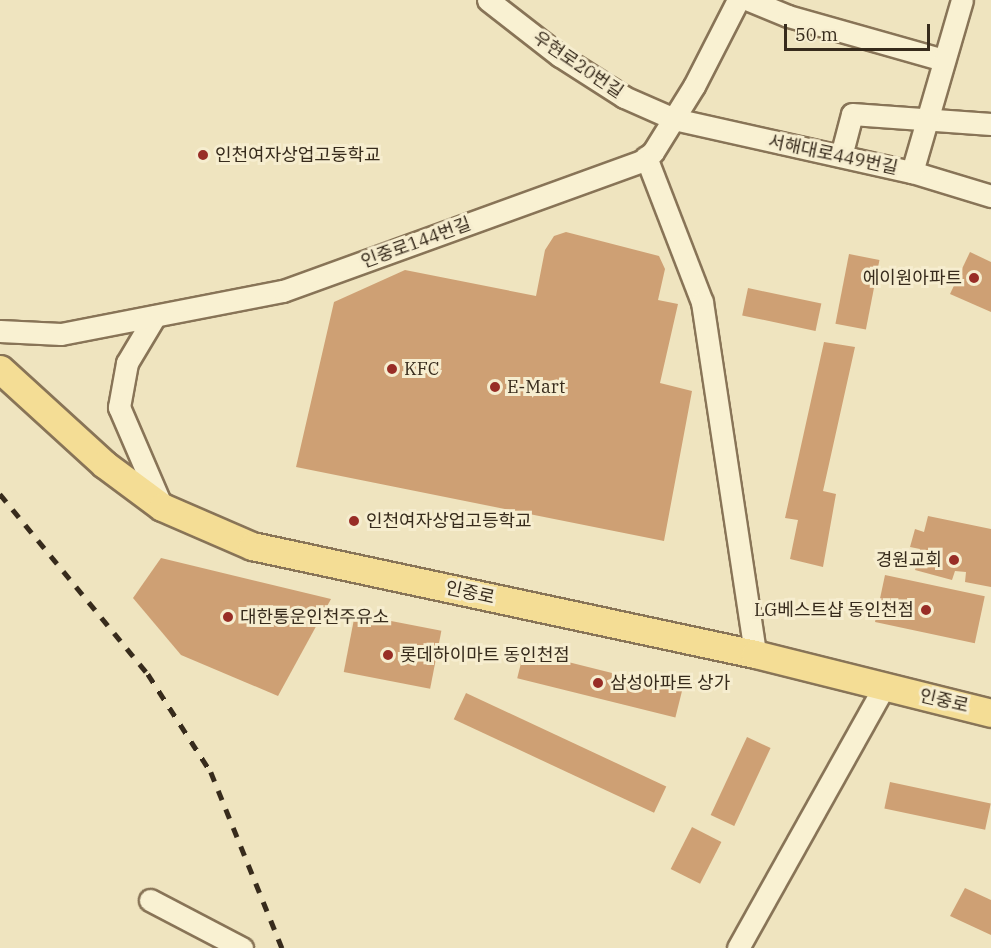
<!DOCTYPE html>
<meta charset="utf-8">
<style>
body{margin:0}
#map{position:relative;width:991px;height:948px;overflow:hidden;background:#efe4bf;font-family:"IBM Plex Serif","Noto Sans KR",serif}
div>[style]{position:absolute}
.building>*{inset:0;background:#cea074;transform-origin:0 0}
.roads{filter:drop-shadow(2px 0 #887457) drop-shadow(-2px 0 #887457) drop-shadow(0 2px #887457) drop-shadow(0 -2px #887457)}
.minor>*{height:21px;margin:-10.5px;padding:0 10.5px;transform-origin:10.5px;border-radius:10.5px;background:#f9f1d2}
.major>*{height:27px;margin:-13.5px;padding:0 13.5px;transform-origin:13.5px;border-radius:13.5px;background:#f4dd95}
.rail>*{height:4.5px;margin-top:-2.25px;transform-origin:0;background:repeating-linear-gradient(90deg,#372b1c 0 10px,transparent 0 20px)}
.dots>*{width:16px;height:16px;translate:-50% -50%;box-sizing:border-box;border:3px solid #f6edcf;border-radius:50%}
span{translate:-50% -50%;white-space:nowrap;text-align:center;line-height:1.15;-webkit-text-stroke:6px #f6edcf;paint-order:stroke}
.street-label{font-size:18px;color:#372b1c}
.poi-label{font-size:18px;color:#372b1c}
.left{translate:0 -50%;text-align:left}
.right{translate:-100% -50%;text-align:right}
.scale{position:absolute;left:784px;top:24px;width:146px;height:27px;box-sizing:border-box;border:3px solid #372b1c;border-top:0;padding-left:8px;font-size:18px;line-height:21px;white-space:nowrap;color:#372b1c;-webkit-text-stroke:4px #f6edcf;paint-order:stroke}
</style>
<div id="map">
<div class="building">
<div style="clip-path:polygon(566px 232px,659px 256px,665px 269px,658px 300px,678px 304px,660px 383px,692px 391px,664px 541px,296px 467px,334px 302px,405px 270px,536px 296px,545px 250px,554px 236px)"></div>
<div style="clip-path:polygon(970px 252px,991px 262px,991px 312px,950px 294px)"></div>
<div style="left:849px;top:254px;width:31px;height:71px;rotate:11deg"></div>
<div style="left:748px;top:288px;width:75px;height:28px;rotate:12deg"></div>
<div style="clip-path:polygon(824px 342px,855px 347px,823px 491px,836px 494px,823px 567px,790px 559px,798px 520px,785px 518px)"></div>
<div style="clip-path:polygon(928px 516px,991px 529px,991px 587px,965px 582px,966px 572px,955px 571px,952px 580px,915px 570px,920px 549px,910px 547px,915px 529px,924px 532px)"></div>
<div style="clip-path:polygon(161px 558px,331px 599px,278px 696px,181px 655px,133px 598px)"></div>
<div style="left:885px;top:575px;width:102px;height:48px;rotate:12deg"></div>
<div style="left:355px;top:614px;width:88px;height:59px;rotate:11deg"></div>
<div style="left:524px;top:651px;width:163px;height:28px;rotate:14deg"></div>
<div style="left:466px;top:693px;width:221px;height:29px;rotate:25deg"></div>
<div style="left:747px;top:737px;width:26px;height:86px;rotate:25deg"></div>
<div style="left:890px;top:782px;width:103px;height:27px;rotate:12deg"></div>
<div style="left:692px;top:827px;width:33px;height:47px;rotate:27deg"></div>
<div style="clip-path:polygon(965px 888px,991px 900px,991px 935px,950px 916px)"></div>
</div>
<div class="roads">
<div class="minor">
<div style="left:488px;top:0;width:91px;rotate:37.9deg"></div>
<div style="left:560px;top:56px;width:76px;rotate:32.6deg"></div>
<div style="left:624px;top:97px;width:55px;rotate:23.7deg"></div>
<div style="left:674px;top:119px;width:244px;rotate:12.6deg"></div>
<div style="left:912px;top:172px;width:83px;rotate:16.9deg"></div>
<div style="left:749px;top:0;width:42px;rotate:22.3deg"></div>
<div style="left:788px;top:16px;width:162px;rotate:15.8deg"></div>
<div style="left:841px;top:156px;width:43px;rotate:-75.3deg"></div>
<div style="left:852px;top:114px;width:139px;rotate:4.1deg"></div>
<div style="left:646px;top:157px;width:155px;rotate:68.9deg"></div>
<div style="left:702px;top:302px;width:356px;rotate:81.4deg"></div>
<div style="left:912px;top:172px;width:179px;rotate:-73.8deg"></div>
<div style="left:155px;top:316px;width:55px;rotate:120.8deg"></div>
<div style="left:127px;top:363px;width:45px;rotate:100.3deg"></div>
<div style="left:119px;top:407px;width:109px;rotate:66.7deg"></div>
<div style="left:0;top:331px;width:61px;rotate:2.8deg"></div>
<div style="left:61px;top:334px;width:226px;rotate:-11deg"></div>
<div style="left:283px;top:291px;width:382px;rotate:-19.9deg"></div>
<div style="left:642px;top:161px;width:14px;rotate:-39deg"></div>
<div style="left:653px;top:152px;width:78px;rotate:-58.2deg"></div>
<div style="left:694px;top:86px;width:97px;rotate:-62.9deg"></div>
<div style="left:150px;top:900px;width:104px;rotate:27.6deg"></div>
<div style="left:738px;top:948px;width:299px;rotate:-60.8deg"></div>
</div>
<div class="major">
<div style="left:0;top:369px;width:141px;rotate:42.4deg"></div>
<div style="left:104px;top:464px;width:72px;rotate:36.6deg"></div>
<div style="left:162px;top:507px;width:98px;rotate:23.4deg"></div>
<div style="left:252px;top:546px;width:514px;rotate:12.12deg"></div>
<div style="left:755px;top:654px;width:243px;rotate:14deg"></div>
</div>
</div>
<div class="rail">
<div style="left:0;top:494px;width:233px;rotate:50.6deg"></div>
<div style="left:148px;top:674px;width:117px;rotate:57.3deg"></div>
<div style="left:211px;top:772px;width:190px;rotate:68deg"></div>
</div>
<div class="dots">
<div style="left:203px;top:155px;background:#982d26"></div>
<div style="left:974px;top:278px;background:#982d26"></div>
<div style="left:392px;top:369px;background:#982d26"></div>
<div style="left:495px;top:387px;background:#982d26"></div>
<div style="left:354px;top:521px;background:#982d26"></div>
<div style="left:954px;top:560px;background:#982d26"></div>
<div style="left:926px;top:610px;background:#982d26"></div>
<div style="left:228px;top:617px;background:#982d26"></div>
<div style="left:388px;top:655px;background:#982d26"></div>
<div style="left:598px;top:683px;background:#982d26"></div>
</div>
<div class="street-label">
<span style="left:578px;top:65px;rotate:34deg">우현로20번길</span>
<span style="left:833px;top:155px;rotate:12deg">서해대로449번길</span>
<span style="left:416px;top:243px;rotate:-20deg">인중로144번길</span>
<span style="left:470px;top:593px;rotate:12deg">인중로</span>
<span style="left:944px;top:701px;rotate:13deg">인중로</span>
</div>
<div class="poi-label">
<span class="left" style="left:215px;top:155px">인천여자상업고둥학교</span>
<span class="right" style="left:962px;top:278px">에이원아파트</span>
<span class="left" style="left:404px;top:369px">KFC</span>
<span class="left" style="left:507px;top:387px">E-Mart</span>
<span class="left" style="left:366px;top:521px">인천여자상업고등학교</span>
<span class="right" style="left:942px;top:560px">경원교회</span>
<span class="right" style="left:914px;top:610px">LG베스트샵 동인천점</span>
<span class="left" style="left:240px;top:617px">대한통운인천주유소</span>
<span class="left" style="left:400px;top:655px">롯데하이마트 동인천점</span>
<span class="left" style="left:610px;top:683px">삼성아파트 상가</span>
</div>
<div class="scale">50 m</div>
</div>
